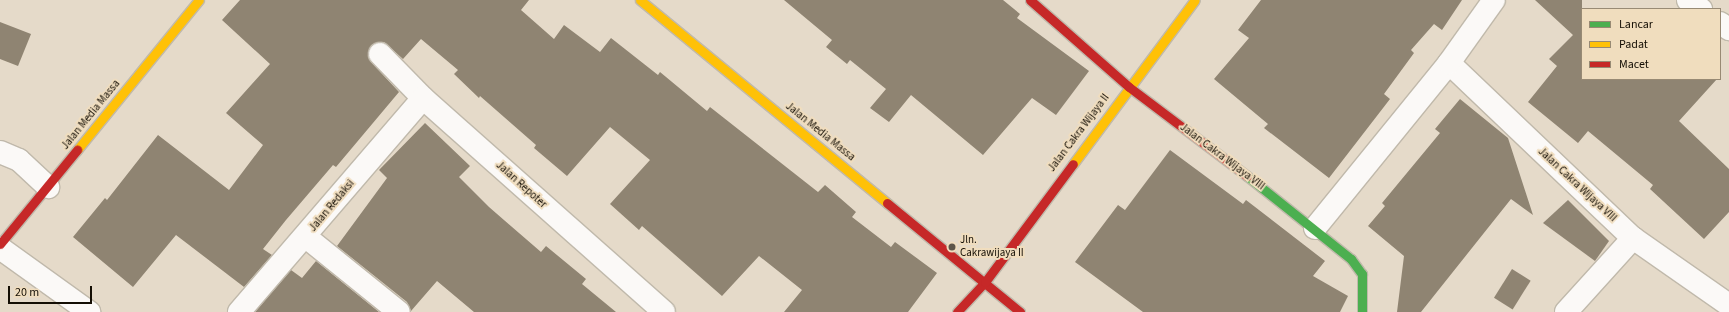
<!DOCTYPE html>
<style>
body{margin:0}
#map{position:relative;width:1729px;height:312px;overflow:hidden;background:#e5dac9;font-family:"Source Sans 3",sans-serif}
div>[style]{position:absolute}
.building>*{inset:0;background:#8f8472;transform-origin:0 0}
.roads{filter:drop-shadow(1px 0 #c0b9ab) drop-shadow(-1px 0 #c0b9ab) drop-shadow(0 1px #c0b9ab) drop-shadow(0 -1px #c0b9ab)}
.street>*{height:22px;margin:-11px;padding:0 11px;transform-origin:11px;border-radius:11px;background:#fbf9f7}
.fast>*{height:9px;margin:-4.5px;padding:0 4.5px;transform-origin:4.5px;border-radius:4.5px;background:#4caf50}
.slow>*{height:9px;margin:-4.5px;padding:0 4.5px;transform-origin:4.5px;border-radius:4.5px;background:#ffc107}
.jam>*{height:9px;margin:-4.5px;padding:0 4.5px;transform-origin:4.5px;border-radius:4.5px;background:#c62828}
.dots>*{width:11px;height:11px;translate:-50% -50%;box-sizing:border-box;border:2px solid #f0ddbe;border-radius:50%}
span{translate:-50% -50%;white-space:nowrap;text-align:center;line-height:1.15;-webkit-text-stroke:4px #f0ddbe;paint-order:stroke}
.street-label{font-size:11px;color:#140e04}
.poi-label{font-size:11px;color:#140e04}
.left{translate:0 -50%;text-align:left}
.legend{position:absolute;left:1581px;top:8px;width:140px;height:72px;box-sizing:border-box;background:#f0ddbe;border:1px solid #988a74;margin:0;padding:5px 7px;list-style:none;font-size:12px;color:#140e04}
.legend li{display:flex;align-items:center;gap:8px;height:20px}
.legend b{width:20px;border:1px solid #988a74}
.scale{position:absolute;left:8px;top:286px;width:84px;height:18px;box-sizing:border-box;border:2px solid #140e04;border-top:0;padding-left:5px;font-size:12px;line-height:14px;white-space:nowrap;color:#140e04;-webkit-text-stroke:3px #f0ddbe;paint-order:stroke}
</style>
<div id="map">
<div class="building">
<div style="clip-path:polygon(240px 0,529px 0,521px 10px,554px 39px,564px 25px,600px 52px,611px 38px,658px 75px,660px 72px,707px 111px,710px 107px,818px 192px,825px 185px,856px 212px,852px 217px,891px 247px,895px 242px,937px 273px,908px 312px,784px 312px,802px 290px,759px 256px,722px 296px,642px 226px,639px 230px,610px 204px,650px 160px,610px 127px,567px 176px,534px 148px,536px 145px,480px 96px,479px 98px,454px 74px,458px 70px,421px 39px,403px 59px,384px 42px,371px 45px,368px 57px,371px 62px,399px 92px,336px 167px,333px 165px,286px 220px,263px 249px,272px 255px,244px 287px,176px 235px,133px 287px,73px 237px,105px 198px,107px 200px,158px 135px,229px 190px,263px 145px,226px 113px,270px 64px,222px 20px)"></div>
<div style="clip-path:polygon(784px 0,1003px 0,1020px 14px,1017px 18px,1089px 71px,1056px 115px,1032px 98px,983px 155px,911px 95px,889px 122px,870px 108px,886px 89px,850px 60px,847px 64px,826px 47px,832px 40px)"></div>
<div style="clip-path:polygon(1261px 0,1462px 0,1442px 30px,1434px 24px,1411px 50px,1414px 53px,1384px 94px,1390px 99px,1329px 178px,1264px 128px,1268px 124px,1214px 79px,1249px 38px,1238px 30px)"></div>
<div style="clip-path:polygon(1535px 0,1582px 0,1582px 79px,1717px 79px,1679px 121px,1729px 169px,1729px 212px,1704px 239px,1650px 189px,1653px 185px,1588px 131px,1578px 143px,1528px 102px,1557px 66px,1549px 59px,1573px 35px)"></div>
<div style="clip-path:polygon(0 22px,31px 34px,18px 66px,0 59px)"></div>
<div style="clip-path:polygon(1460px 99px,1508px 138px,1533px 215px,1511px 199px,1421px 312px,1397px 312px,1404px 256px,1368px 226px,1385px 206px,1382px 203px,1440px 133px,1435px 129px)"></div>
<div style="clip-path:polygon(425px 123px,470px 166px,459px 177px,489px 207px,541px 252px,546px 246px,586px 279px,582px 284px,616px 312px,474px 312px,437px 281px,411px 311px,407px 302px,337px 246px,387px 178px,379px 170px)"></div>
<div style="clip-path:polygon(1170px 150px,1243px 204px,1246px 200px,1325px 261px,1313px 276px,1348px 296px,1340px 312px,1143px 312px,1075px 262px,1118px 205px,1125px 210px)"></div>
<div style="clip-path:polygon(1568px 200px,1609px 241px,1595px 261px,1543px 223px)"></div>
<div style="clip-path:polygon(316px 261px,379px 312px,255px 312px,291px 270px,302px 278px)"></div>
<div style="left:1512px;top:269px;width:22px;height:34px;rotate:32deg"></div>
</div>
<div class="roads">
<div class="street">
<div style="left:1688px;top:0;width:16px;rotate:35deg"></div>
<div style="left:1720px;top:23px;width:11px;rotate:34deg"></div>
<div style="left:380px;top:54px;width:62px;rotate:45.7deg"></div>
<div style="left:423px;top:98px;width:322px;rotate:41.6deg"></div>
<div style="left:1449px;top:63px;width:254px;rotate:43.6deg"></div>
<div style="left:1633px;top:238px;width:117px;rotate:34.9deg"></div>
<div style="left:0;top:152px;width:21px;rotate:23deg"></div>
<div style="left:19px;top:160px;width:40px;rotate:43deg"></div>
<div style="left:1315px;top:228px;width:213px;rotate:-50.9deg"></div>
<div style="left:1449px;top:63px;width:77px;rotate:-54.5deg"></div>
<div style="left:306px;top:237px;width:119px;rotate:38.9deg"></div>
<div style="left:0;top:248px;width:110px;rotate:35.7deg"></div>
<div style="left:239px;top:312px;width:282px;rotate:-49.3deg"></div>
<div style="left:1566px;top:312px;width:100px;rotate:-47.8deg"></div>
</div>
<div class="fast">
<div style="left:1247px;top:176px;width:133px;rotate:38.6deg"></div>
<div style="left:1351px;top:259px;width:19px;rotate:54deg"></div>
<div style="left:1362px;top:274px;width:38px;rotate:90deg"></div>
</div>
<div class="slow">
<div style="left:640px;top:0;width:320px;rotate:39.4deg"></div>
<div style="left:77px;top:150px;width:193px;rotate:-50.9deg"></div>
<div style="left:1073px;top:164px;width:204px;rotate:-53.4deg"></div>
</div>
<div class="jam">
<div style="left:1030px;top:0;width:132px;rotate:41.3deg"></div>
<div style="left:1129px;top:87px;width:148px;rotate:37deg"></div>
<div style="left:887px;top:203px;width:172px;rotate:39.3deg"></div>
<div style="left:0;top:244px;width:122px;rotate:-50.7deg"></div>
<div style="left:957px;top:312px;width:41px;rotate:-47deg"></div>
<div style="left:985px;top:282px;width:147px;rotate:-53.3deg"></div>
</div>
</div>
<div class="dots">
<div style="left:952px;top:247px;background:#5d5549"></div>
</div>
<div class="street-label">
<span style="left:91px;top:115px;rotate:-51deg">Jalan Media Massa</span>
<span style="left:820px;top:132px;rotate:39deg">Jalan Media Massa</span>
<span style="left:1079px;top:133px;rotate:-53deg">Jalan Cakra Wijaya II</span>
<span style="left:1222px;top:157px;rotate:37deg">Jalan Cakra Wijaya VIII</span>
<span style="left:521px;top:185px;rotate:42deg">Jalan Repoter</span>
<span style="left:1577px;top:185px;rotate:43deg">Jalan Cakra Wijaya VIII</span>
<span style="left:332px;top:206px;rotate:-50deg">Jalan Redaksi</span>
</div>
<div class="poi-label">
<span class="left" style="left:960px;top:247px">Jln.<br>Cakrawijaya II</span>
</div>
<ul class="legend">
<li><b style="height:5px;background:#4caf50"></b>Lancar</li>
<li><b style="height:5px;background:#ffc107"></b>Padat</li>
<li><b style="height:5px;background:#c62828"></b>Macet</li>
</ul>
<div class="scale">20 m</div>
</div>
